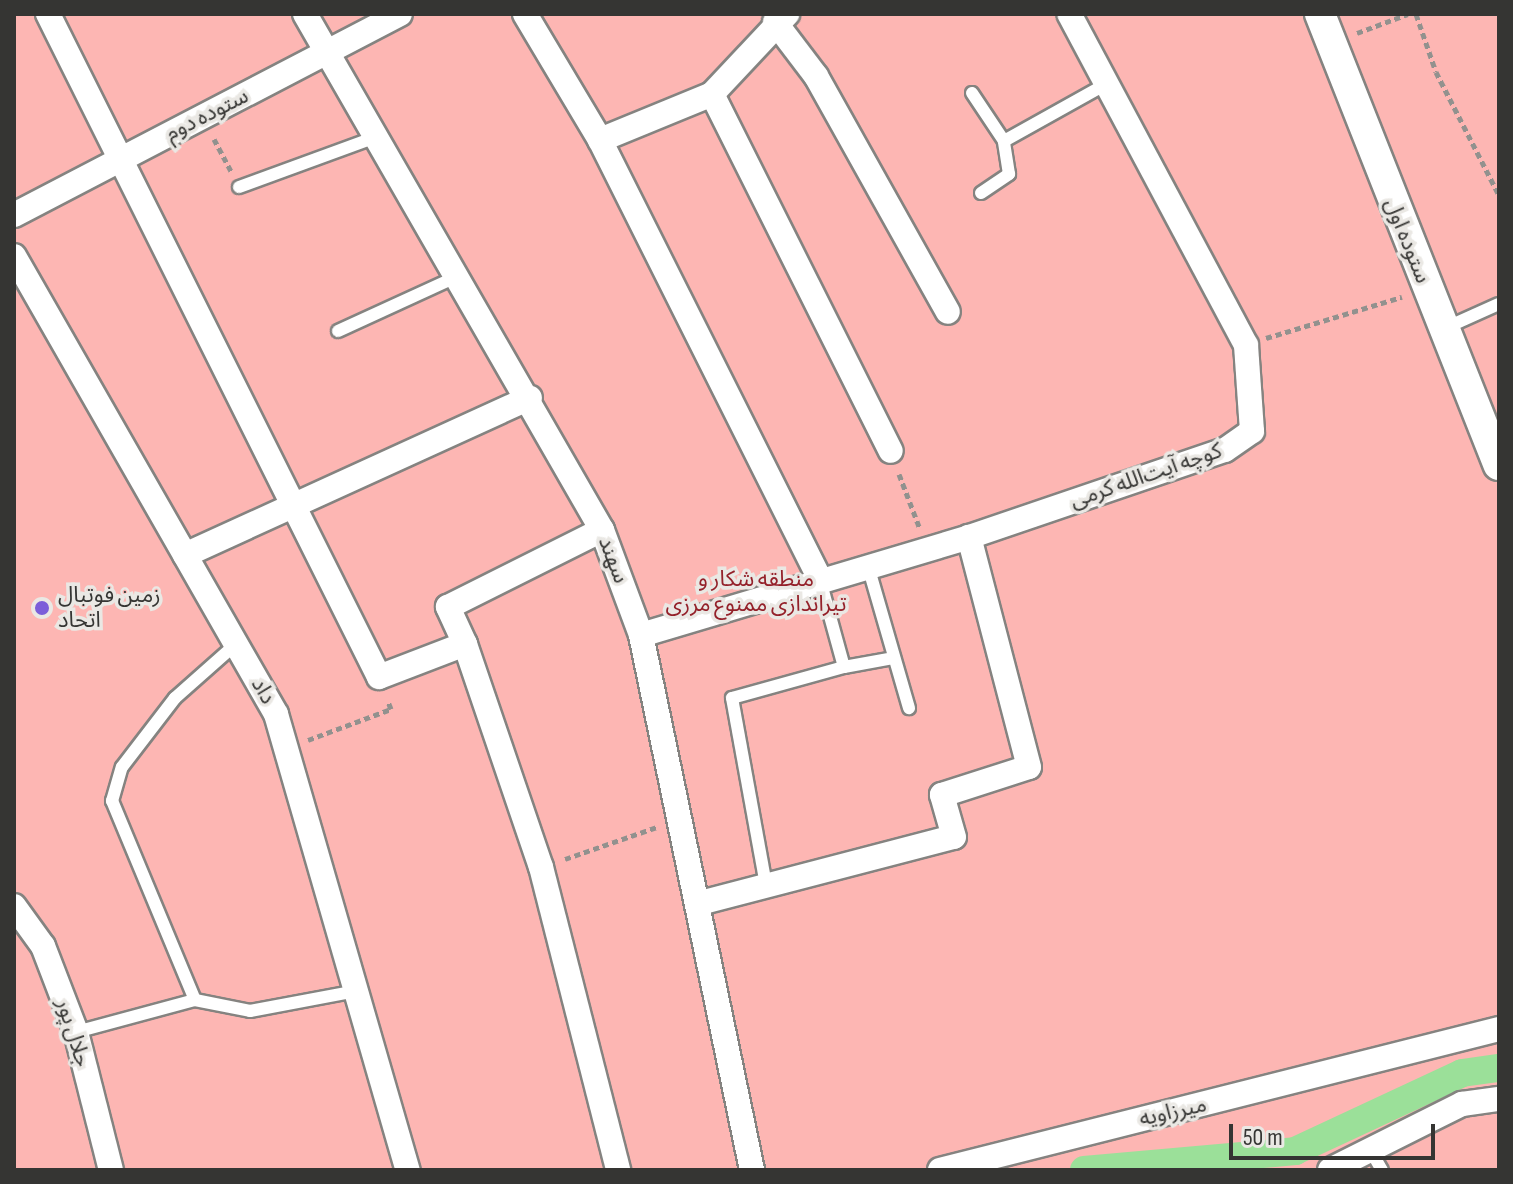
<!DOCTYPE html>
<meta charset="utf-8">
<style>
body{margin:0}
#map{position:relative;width:1513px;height:1184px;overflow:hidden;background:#eae8e4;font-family:"Sofia Sans Condensed","Noto Sans Arabic",sans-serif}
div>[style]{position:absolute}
.green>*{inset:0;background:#fdb6b3;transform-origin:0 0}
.canal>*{height:28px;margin:-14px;padding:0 14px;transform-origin:14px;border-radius:14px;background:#9be099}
.path>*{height:5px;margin-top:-2.5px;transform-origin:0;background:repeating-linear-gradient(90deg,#92918e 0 6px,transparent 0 10px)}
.roads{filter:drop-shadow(2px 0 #858380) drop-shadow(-2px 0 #858380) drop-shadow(0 2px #858380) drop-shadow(0 -2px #858380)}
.service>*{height:12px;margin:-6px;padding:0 6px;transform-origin:6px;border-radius:6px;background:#fff}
.minor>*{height:24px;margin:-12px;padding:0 12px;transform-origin:12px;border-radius:12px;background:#fff}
.tertiary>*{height:30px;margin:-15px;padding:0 15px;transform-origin:15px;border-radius:15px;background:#fff}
.dots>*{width:22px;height:22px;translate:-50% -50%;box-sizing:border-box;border:4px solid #eae8e4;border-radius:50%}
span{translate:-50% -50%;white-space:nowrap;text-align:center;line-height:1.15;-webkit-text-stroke:7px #eae8e4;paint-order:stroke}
.street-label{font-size:22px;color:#353533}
.park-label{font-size:22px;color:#94212a}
.poi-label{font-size:22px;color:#353533}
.left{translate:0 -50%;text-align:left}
.frame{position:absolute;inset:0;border:16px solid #353533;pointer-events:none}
.scale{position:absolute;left:1229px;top:1124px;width:206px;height:36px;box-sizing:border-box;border:4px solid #353533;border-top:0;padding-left:10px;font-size:24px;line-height:28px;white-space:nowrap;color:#353533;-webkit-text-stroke:6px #eae8e4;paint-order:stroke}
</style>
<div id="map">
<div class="green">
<div style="left:14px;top:14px;width:1485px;height:1156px"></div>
</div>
<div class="canal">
<div style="left:1084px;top:1170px;width:212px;rotate:-5.1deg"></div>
<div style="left:1295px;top:1151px;width:184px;rotate:-25deg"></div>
<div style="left:1462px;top:1073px;width:37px;rotate:-8deg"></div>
</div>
<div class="path">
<div style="left:1416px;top:14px;width:61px;rotate:71deg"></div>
<div style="left:1436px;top:72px;width:138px;rotate:62.9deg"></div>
<div style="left:1357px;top:33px;width:54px;rotate:-20.4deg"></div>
<div style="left:214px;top:139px;width:38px;rotate:62deg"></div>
<div style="left:1266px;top:338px;width:142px;rotate:-16.8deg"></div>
<div style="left:899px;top:474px;width:59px;rotate:69.1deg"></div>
<div style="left:308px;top:740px;width:89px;rotate:-20.5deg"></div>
<div style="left:391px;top:709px;width:9px;rotate:-111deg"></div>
<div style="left:565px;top:859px;width:97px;rotate:-19.2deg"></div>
</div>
<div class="roads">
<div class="service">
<div style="left:972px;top:93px;width:58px;rotate:56.3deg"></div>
<div style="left:239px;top:187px;width:146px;rotate:-20.1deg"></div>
<div style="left:981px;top:193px;width:34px;rotate:-34deg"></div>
<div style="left:1009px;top:174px;width:33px;rotate:-99deg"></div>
<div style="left:1004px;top:141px;width:117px;rotate:-29.2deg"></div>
<div style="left:1443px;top:329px;width:61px;rotate:-24.1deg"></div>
<div style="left:338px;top:331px;width:130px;rotate:-24.6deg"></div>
<div style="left:868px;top:566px;width:148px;rotate:73.9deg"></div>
<div style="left:844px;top:667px;width:51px;rotate:-10.2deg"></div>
<div style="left:766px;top:885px;width:190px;rotate:-100.3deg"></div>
<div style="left:732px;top:698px;width:116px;rotate:-15.5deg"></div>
<div style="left:844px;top:667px;width:90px;rotate:-105.4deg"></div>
<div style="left:195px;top:1000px;width:216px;rotate:-112.6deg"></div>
<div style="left:112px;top:801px;width:35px;rotate:-74deg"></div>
<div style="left:122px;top:767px;width:87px;rotate:-52.5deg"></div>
<div style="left:175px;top:698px;width:81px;rotate:-41.5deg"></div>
<div style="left:76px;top:1032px;width:123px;rotate:-15.1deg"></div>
<div style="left:195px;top:1000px;width:56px;rotate:11.3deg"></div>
<div style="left:250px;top:1011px;width:109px;rotate:-10.6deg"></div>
<div style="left:1372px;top:1153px;width:20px;rotate:60deg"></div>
</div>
<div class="minor">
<div style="left:48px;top:14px;width:741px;rotate:63.47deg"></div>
<div style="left:379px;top:677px;width:92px;rotate:-21deg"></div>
<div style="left:465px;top:644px;width:236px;rotate:71.2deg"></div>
<div style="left:541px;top:867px;width:313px;rotate:75.7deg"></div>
<div style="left:305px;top:14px;width:595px;rotate:60.08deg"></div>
<div style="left:602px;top:530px;width:112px;rotate:69.6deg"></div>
<div style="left:641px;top:635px;width:546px;rotate:78.28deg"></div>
<div style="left:525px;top:14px;width:147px;rotate:59.2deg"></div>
<div style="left:600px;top:140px;width:492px;rotate:63.4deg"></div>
<div style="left:775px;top:22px;width:68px;rotate:52.8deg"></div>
<div style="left:816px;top:76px;width:270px;rotate:60.8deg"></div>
<div style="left:712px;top:94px;width:399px;rotate:63.4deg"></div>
<div style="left:600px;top:140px;width:121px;rotate:-22.3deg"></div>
<div style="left:712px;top:94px;width:110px;rotate:-46.8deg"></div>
<div style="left:14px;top:215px;width:435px;rotate:-27.5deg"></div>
<div style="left:14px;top:256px;width:528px;rotate:60.23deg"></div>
<div style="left:276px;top:714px;width:475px;rotate:73.9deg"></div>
<div style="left:185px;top:555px;width:379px;rotate:-24.5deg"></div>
<div style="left:641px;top:635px;width:342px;rotate:-16.6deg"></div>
<div style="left:969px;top:537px;width:270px;rotate:-18.8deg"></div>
<div style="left:1225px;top:450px;width:33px;rotate:-35deg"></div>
<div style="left:1252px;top:431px;width:86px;rotate:-94deg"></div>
<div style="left:1246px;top:345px;width:375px;rotate:-118.1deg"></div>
<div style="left:465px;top:644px;width:41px;rotate:-114.7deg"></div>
<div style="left:448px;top:607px;width:172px;rotate:-26.6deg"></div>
<div style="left:700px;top:903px;width:262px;rotate:-14.6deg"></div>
<div style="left:954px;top:837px;width:44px;rotate:-105.9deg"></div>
<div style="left:942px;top:795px;width:91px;rotate:-17.8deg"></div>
<div style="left:1029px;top:767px;width:238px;rotate:-104.6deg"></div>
<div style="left:14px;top:906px;width:49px;rotate:54.1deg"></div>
<div style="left:43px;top:946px;width:92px;rotate:69deg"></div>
<div style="left:76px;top:1032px;width:142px;rotate:75.8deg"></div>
<div style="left:940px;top:1170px;width:577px;rotate:-14.16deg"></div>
<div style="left:1330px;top:1170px;width:148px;rotate:-26.6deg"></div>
<div style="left:1462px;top:1104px;width:37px;rotate:-8deg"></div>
</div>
<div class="tertiary">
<div style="left:1320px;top:14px;width:485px;rotate:68.4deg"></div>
</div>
</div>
<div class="dots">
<div style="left:42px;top:608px;background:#7b5ed9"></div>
</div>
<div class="street-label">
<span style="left:207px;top:115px;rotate:-27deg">ستوده دوم</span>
<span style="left:1407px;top:241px;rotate:68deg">ستوده اول</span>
<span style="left:1146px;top:476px;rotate:-19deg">کوچه آیت‌الله کرمی</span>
<span style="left:613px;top:560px;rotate:69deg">سهند</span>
<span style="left:263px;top:691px;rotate:60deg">داد</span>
<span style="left:73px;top:1033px;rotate:73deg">جلال پور</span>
<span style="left:1173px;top:1112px;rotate:-13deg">میرزاویه</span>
</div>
<div class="park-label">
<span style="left:756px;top:592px">منطقه شکار و<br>تیراندازی ممنوع مرزی</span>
</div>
<div class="poi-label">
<span class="left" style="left:58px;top:608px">زمین فوتبال<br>اتحاد</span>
</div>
<div class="frame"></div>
<div class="scale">50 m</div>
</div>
